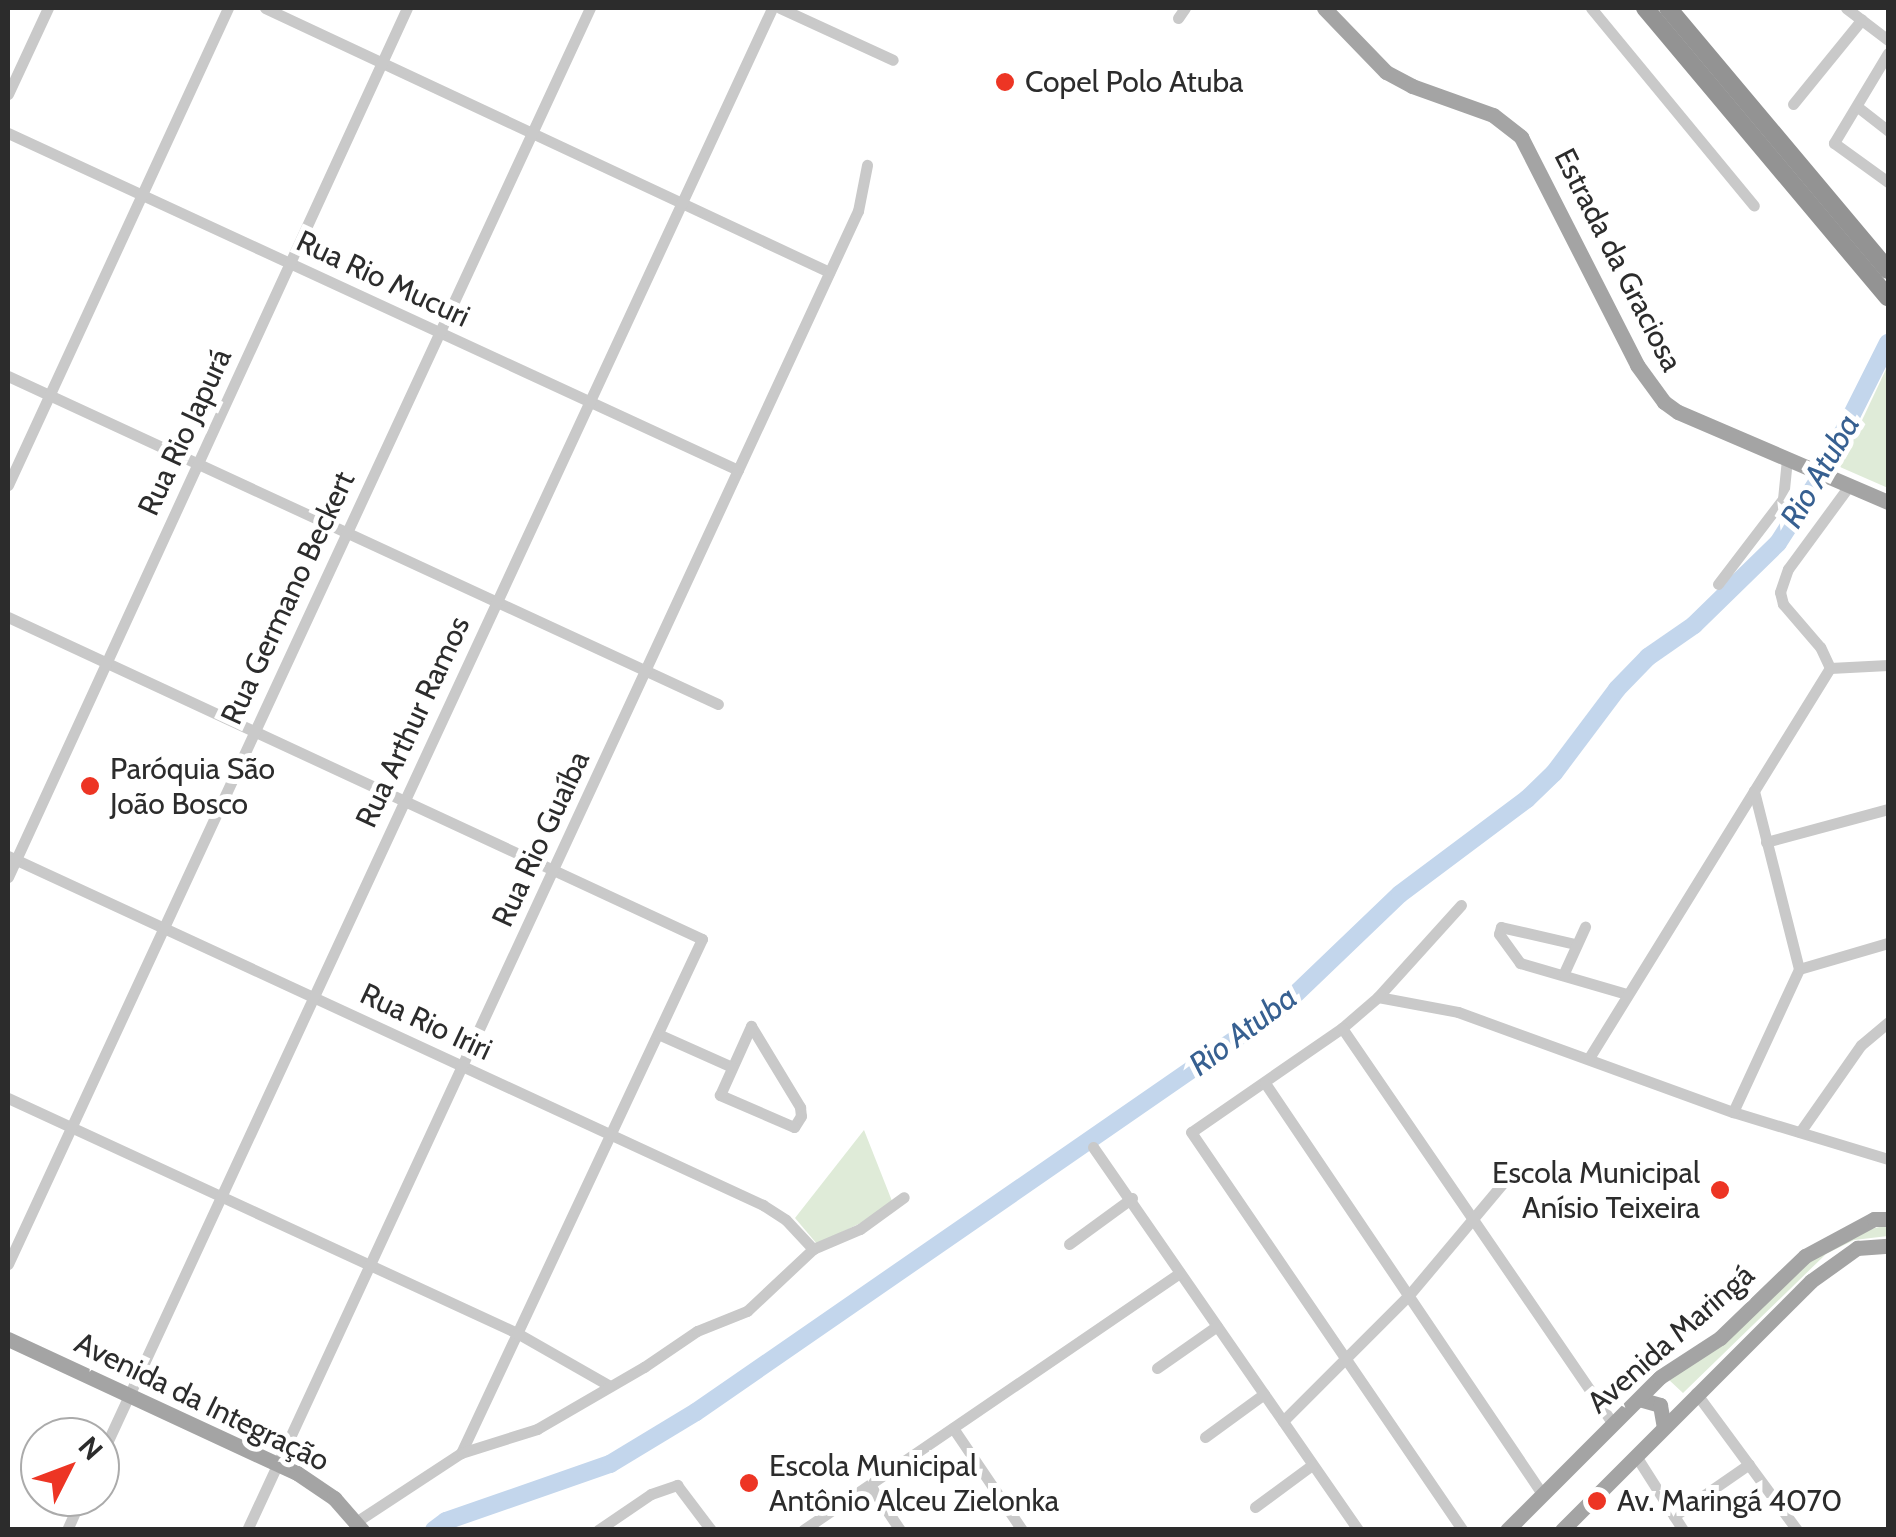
<!DOCTYPE html>
<meta charset="utf-8">
<style>
body{margin:0}
#map{position:relative;width:1896px;height:1537px;overflow:hidden;background:#fff;font-family:Cabin,sans-serif}
div>[style]{position:absolute}
.green>*{inset:0;background:#dfebd8}
.river>*{height:18px;margin:-9px;padding:0 9px;transform-origin:9px;border-radius:9px;background:#c3d6ec}
.minor>*{height:11px;margin:-5.5px;padding:0 5.5px;transform-origin:5.5px;border-radius:5.5px;background:#c9c9c9}
.major>*{height:15px;margin:-7.5px;padding:0 7.5px;transform-origin:7.5px;border-radius:7.5px;background:#a4a4a4}
.highway>*{height:18px;margin:-9px;padding:0 9px;transform-origin:9px;border-radius:9px;background:#939393}
.dots>*{width:28px;height:28px;translate:-50% -50%;box-sizing:border-box;border:5px solid #fff;border-radius:50%}
span{translate:-50% -50%;white-space:nowrap;text-align:center;line-height:1.15;-webkit-text-stroke:10px #fff;paint-order:stroke}
.poi-label{font-size:30px;color:#2c2c2c}
.left{translate:0 -50%;text-align:left}
.right{translate:-100% -50%;text-align:right}
.street-label{font-size:30px;color:#2c2c2c}
.water-label{font-size:32px;color:#376091;font-style:italic}
.frame{position:absolute;inset:0;border:10px solid #2c2c2c;pointer-events:none}
.north{position:absolute;left:20px;top:1417px;width:100px;height:100px;box-sizing:border-box;background:#fff;border:2px solid #ababab;border-radius:50%;rotate:48deg;font-size:28px;font-weight:700;line-height:40px;text-align:center;color:#2c2c2c}
.north::after{content:'';display:block;margin:auto;width:35px;height:45px;background:#ed3524;clip-path:polygon(50% 0,100% 100%,50% 72%,0 100%)}
</style>
<div id="map">
<div class="green">
<div style="clip-path:polygon(1888px 365px,1888px 488px,1840px 467px)"></div>
<div style="clip-path:polygon(864px 1130px,892px 1201px,867px 1220px,817px 1244px,795px 1218px)"></div>
<div style="clip-path:polygon(1888px 1225px,1888px 1236px,1854px 1240px,1826px 1254px,1683px 1393px,1668px 1379px,1810px 1260px,1858px 1232px)"></div>
</div>
<div class="river">
<div style="left:434px;top:1530px;width:15px;rotate:-37deg"></div>
<div style="left:446px;top:1521px;width:174px;rotate:-19.2deg"></div>
<div style="left:610px;top:1464px;width:100px;rotate:-31.2deg"></div>
<div style="left:696px;top:1412px;width:712px;rotate:-34.65deg"></div>
<div style="left:1282px;top:1007px;width:163px;rotate:-43.8deg"></div>
<div style="left:1400px;top:894px;width:159px;rotate:-36.8deg"></div>
<div style="left:1527px;top:799px;width:37px;rotate:-44deg"></div>
<div style="left:1554px;top:773px;width:105px;rotate:-53.1deg"></div>
<div style="left:1617px;top:689px;width:45px;rotate:-45.9deg"></div>
<div style="left:1648px;top:657px;width:56px;rotate:-34.8deg"></div>
<div style="left:1694px;top:625px;width:117px;rotate:-44.3deg"></div>
<div style="left:1778px;top:543px;width:80px;rotate:-57.3deg"></div>
<div style="left:1821px;top:476px;width:149px;rotate:-63.3deg"></div>
</div>
<div class="minor">
<div style="left:265px;top:8px;width:623px;rotate:25.08deg"></div>
<div style="left:780px;top:8px;width:124px;rotate:24.7deg"></div>
<div style="left:1591px;top:8px;width:256px;rotate:50.5deg"></div>
<div style="left:1846px;top:8px;width:53px;rotate:37.3deg"></div>
<div style="left:1178px;top:18px;width:12px;rotate:-55deg"></div>
<div style="left:1888px;top:53px;width:105px;rotate:121deg"></div>
<div style="left:1834px;top:143px;width:67px;rotate:35.8deg"></div>
<div style="left:8px;top:94px;width:95px;rotate:-65.1deg"></div>
<div style="left:1793px;top:104px;width:109px;rotate:-50.9deg"></div>
<div style="left:1859px;top:108px;width:37px;rotate:38deg"></div>
<div style="left:8px;top:133px;width:804px;rotate:24.78deg"></div>
<div style="left:8px;top:376px;width:782px;rotate:24.8deg"></div>
<div style="left:8px;top:485px;width:525px;rotate:-65.24deg"></div>
<div style="left:1718px;top:584px;width:107px;rotate:-52.6deg"></div>
<div style="left:1783px;top:499px;width:40px;rotate:-84.3deg"></div>
<div style="left:8px;top:617px;width:765px;rotate:24.89deg"></div>
<div style="left:702px;top:939px;width:568px;rotate:115.12deg"></div>
<div style="left:461px;top:1453px;width:126px;rotate:146.7deg"></div>
<div style="left:1830px;top:668px;width:23px;rotate:-115deg"></div>
<div style="left:1820px;top:647px;width:57px;rotate:-130.7deg"></div>
<div style="left:1783px;top:604px;width:12px;rotate:-104deg"></div>
<div style="left:1780px;top:592px;width:24px;rotate:-71deg"></div>
<div style="left:1788px;top:569px;width:103px;rotate:-53.7deg"></div>
<div style="left:1766px;top:842px;width:126px;rotate:-15.1deg"></div>
<div style="left:8px;top:856px;width:832px;rotate:24.81deg"></div>
<div style="left:763px;top:1205px;width:27px;rotate:33deg"></div>
<div style="left:786px;top:1220px;width:40px;rotate:47deg"></div>
<div style="left:8px;top:877px;width:956px;rotate:-65.34deg"></div>
<div style="left:1461px;top:905px;width:124px;rotate:132.1deg"></div>
<div style="left:1378px;top:997px;width:48px;rotate:139.3deg"></div>
<div style="left:1342px;top:1028px;width:183px;rotate:145.4deg"></div>
<div style="left:1191px;top:1132px;width:482px;rotate:55.7deg"></div>
<div style="left:1575px;top:944px;width:76px;rotate:-167.1deg"></div>
<div style="left:1501px;top:927px;width:7px;rotate:106deg"></div>
<div style="left:1499px;top:934px;width:36px;rotate:54deg"></div>
<div style="left:1520px;top:963px;width:111px;rotate:16.2deg"></div>
<div style="left:1799px;top:969px;width:93px;rotate:-16.3deg"></div>
<div style="left:1564px;top:973px;width:51px;rotate:-65.5deg"></div>
<div style="left:1378px;top:997px;width:81px;rotate:10.6deg"></div>
<div style="left:1458px;top:1012px;width:293px;rotate:20deg"></div>
<div style="left:1733px;top:1112px;width:162px;rotate:16.9deg"></div>
<div style="left:751px;top:1026px;width:95px;rotate:58.8deg"></div>
<div style="left:800px;top:1107px;width:9px;rotate:84deg"></div>
<div style="left:801px;top:1116px;width:13px;rotate:122deg"></div>
<div style="left:794px;top:1127px;width:81px;rotate:-156.6deg"></div>
<div style="left:720px;top:1095px;width:76px;rotate:-65.8deg"></div>
<div style="left:1342px;top:1028px;width:480px;rotate:55.6deg"></div>
<div style="left:658px;top:1034px;width:81px;rotate:24deg"></div>
<div style="left:1589px;top:1058px;width:458px;rotate:-58.3deg"></div>
<div style="left:1830px;top:668px;width:58px;rotate:-3deg"></div>
<div style="left:1265px;top:1083px;width:495px;rotate:56deg"></div>
<div style="left:8px;top:1098px;width:561px;rotate:24.78deg"></div>
<div style="left:517px;top:1333px;width:105px;rotate:29.7deg"></div>
<div style="left:1733px;top:1112px;width:157px;rotate:-65.2deg"></div>
<div style="left:1799px;top:969px;width:184px;rotate:-104.2deg"></div>
<div style="left:1800px;top:1132px;width:106px;rotate:-55deg"></div>
<div style="left:1861px;top:1045px;width:35px;rotate:-40deg"></div>
<div style="left:1093px;top:1147px;width:466px;rotate:55.3deg"></div>
<div style="left:1069px;top:1244px;width:78px;rotate:-36.1deg"></div>
<div style="left:8px;top:1264px;width:1384px;rotate:-65.14deg"></div>
<div style="left:1157px;top:1368px;width:73px;rotate:-35deg"></div>
<div style="left:1696px;top:1393px;width:170px;rotate:53.6deg"></div>
<div style="left:1283px;top:1421px;width:178px;rotate:-45deg"></div>
<div style="left:1409px;top:1295px;width:155px;rotate:-50deg"></div>
<div style="left:953px;top:1428px;width:123px;rotate:55.9deg"></div>
<div style="left:1205px;top:1437px;width:73px;rotate:-36.1deg"></div>
<div style="left:461px;top:1453px;width:80px;rotate:-17.5deg"></div>
<div style="left:537px;top:1429px;width:124px;rotate:-30.1deg"></div>
<div style="left:644px;top:1367px;width:64px;rotate:-34.2deg"></div>
<div style="left:697px;top:1331px;width:54px;rotate:-21.8deg"></div>
<div style="left:747px;top:1311px;width:91px;rotate:-43.2deg"></div>
<div style="left:813px;top:1249px;width:51px;rotate:-23.1deg"></div>
<div style="left:860px;top:1229px;width:54px;rotate:-36deg"></div>
<div style="left:1636px;top:1456px;width:88px;rotate:57.6deg"></div>
<div style="left:100px;top:1458px;width:1598px;rotate:-65.13deg"></div>
<div style="left:870px;top:1485px;width:54px;rotate:56.3deg"></div>
<div style="left:1255px;top:1507px;width:71px;rotate:-36.4deg"></div>
<div style="left:1674px;top:1516px;width:91px;rotate:-34.7deg"></div>
<div style="left:67px;top:1530px;width:36px;rotate:-66deg"></div>
<div style="left:247px;top:1530px;width:1454px;rotate:-65.15deg"></div>
<div style="left:858px;top:211px;width:47px;rotate:-78.9deg"></div>
<div style="left:598px;top:1530px;width:64px;rotate:-34.2deg"></div>
<div style="left:651px;top:1494px;width:28px;rotate:-19deg"></div>
<div style="left:677px;top:1485px;width:56px;rotate:52.9deg"></div>
<div style="left:803px;top:1530px;width:456px;rotate:-34.3deg"></div>
</div>
<div class="major">
<div style="left:1324px;top:8px;width:89px;rotate:45.9deg"></div>
<div style="left:1386px;top:72px;width:30px;rotate:28deg"></div>
<div style="left:1412px;top:86px;width:86px;rotate:19.7deg"></div>
<div style="left:1493px;top:115px;width:36px;rotate:38deg"></div>
<div style="left:1521px;top:137px;width:256px;rotate:63deg"></div>
<div style="left:1637px;top:365px;width:46px;rotate:53.9deg"></div>
<div style="left:1664px;top:402px;width:17px;rotate:36deg"></div>
<div style="left:1678px;top:412px;width:228px;rotate:23.2deg"></div>
<div style="left:8px;top:1339px;width:319px;rotate:24.9deg"></div>
<div style="left:297px;top:1473px;width:45px;rotate:34deg"></div>
<div style="left:334px;top:1498px;width:43px;rotate:48.8deg"></div>
<div style="left:1639px;top:1399px;width:22px;rotate:16deg"></div>
<div style="left:1660px;top:1405px;width:22px;rotate:80deg"></div>
<div style="left:1507px;top:1530px;width:216px;rotate:-45deg"></div>
<div style="left:1660px;top:1377px;width:72px;rotate:-33deg"></div>
<div style="left:1720px;top:1338px;width:118px;rotate:-44deg"></div>
<div style="left:1805px;top:1256px;width:78px;rotate:-28.2deg"></div>
<div style="left:1874px;top:1219px;width:14px"></div>
<div style="left:1562px;top:1530px;width:352px;rotate:-45deg"></div>
<div style="left:1811px;top:1281px;width:57px;rotate:-35.7deg"></div>
<div style="left:1857px;top:1248px;width:31px;rotate:-4deg"></div>
</div>
<div class="highway">
<div style="left:1645px;top:8px;width:378px;rotate:50deg"></div>
<div style="left:1668px;top:8px;width:342px;rotate:50deg"></div>
</div>
<div class="dots">
<div style="left:1005px;top:82px;background:#ed3524"></div>
<div style="left:90px;top:786px;background:#ed3524"></div>
<div style="left:1720px;top:1190px;background:#ed3524"></div>
<div style="left:749px;top:1483px;background:#ed3524"></div>
<div style="left:1597px;top:1501px;background:#ed3524"></div>
</div>
<div class="poi-label">
<span class="left" style="left:1025px;top:82px">Copel Polo Atuba</span>
<span class="left" style="left:110px;top:786px">Paróquia São<br>João Bosco</span>
<span class="right" style="left:1700px;top:1190px">Escola Municipal<br>Anísio Teixeira</span>
<span class="left" style="left:769px;top:1483px">Escola Municipal<br>Antônio Alceu Zielonka</span>
<span class="left" style="left:1617px;top:1501px">Av. Maringá 4070</span>
</div>
<div class="street-label">
<span style="left:1618px;top:260px;rotate:63deg">Estrada da Graciosa</span>
<span style="left:383px;top:279px;rotate:25deg">Rua Rio Mucuri</span>
<span style="left:185px;top:432px;rotate:-65deg">Rua Rio Japurá</span>
<span style="left:288px;top:598px;rotate:-65deg">Rua Germano Beckert</span>
<span style="left:413px;top:722px;rotate:-65deg">Rua Arthur Ramos</span>
<span style="left:541px;top:839px;rotate:-65deg">Rua Rio Guaíba</span>
<span style="left:426px;top:1022px;rotate:25deg">Rua Rio Iriri</span>
<span style="left:1671px;top:1339px;rotate:-41deg">Avenida Maringá</span>
<span style="left:202px;top:1402px;rotate:26deg">Avenida da Integração</span>
</div>
<div class="water-label">
<span style="left:1820px;top:471px;rotate:-60deg">Rio Atuba</span>
<span style="left:1243px;top:1031px;rotate:-37deg">Rio Atuba</span>
</div>
<div class="frame"></div>
<div class="north">N</div>
</div>
